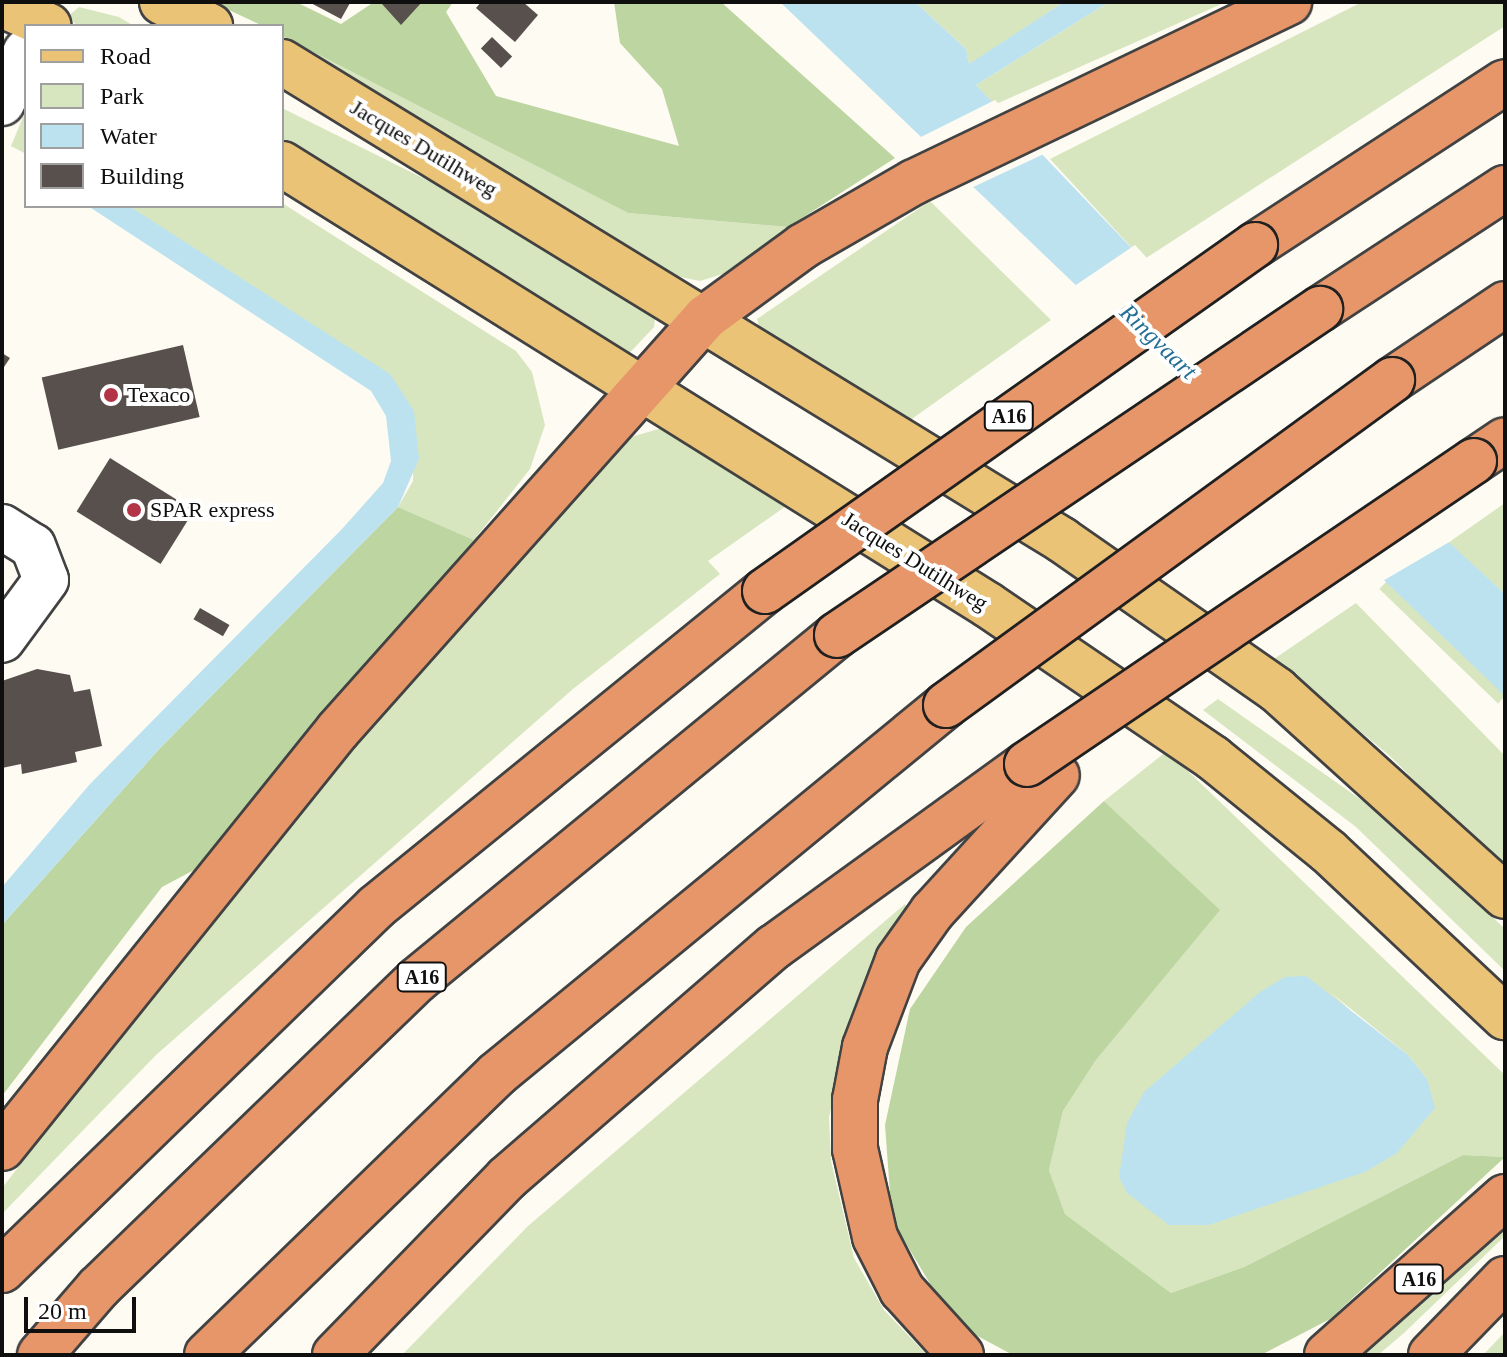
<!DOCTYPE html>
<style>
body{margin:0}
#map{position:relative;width:1507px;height:1357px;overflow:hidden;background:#fefbf3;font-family:"Times New Roman",serif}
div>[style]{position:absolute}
.green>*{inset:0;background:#d7e6bf;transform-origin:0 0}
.forest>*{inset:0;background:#bdd5a0}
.water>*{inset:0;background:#bce2f0}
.pier>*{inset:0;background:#fefbf3}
.building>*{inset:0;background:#57504d;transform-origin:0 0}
.roads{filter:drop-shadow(2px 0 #424242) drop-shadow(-2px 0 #424242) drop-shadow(0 2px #424242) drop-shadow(0 -2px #424242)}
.minor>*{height:44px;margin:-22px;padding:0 22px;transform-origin:22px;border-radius:22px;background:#fff}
.major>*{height:44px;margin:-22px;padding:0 22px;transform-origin:22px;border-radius:22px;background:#ebc376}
.highway>*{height:44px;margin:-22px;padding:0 22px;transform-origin:22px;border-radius:22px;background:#e69669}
.bridges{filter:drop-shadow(2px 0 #202020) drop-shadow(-2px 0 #202020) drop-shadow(0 2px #202020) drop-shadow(0 -2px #202020)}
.highway-bridge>*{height:44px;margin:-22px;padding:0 22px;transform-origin:22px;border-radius:22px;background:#e69669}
.dots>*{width:22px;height:22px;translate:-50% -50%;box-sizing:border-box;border:4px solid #fff;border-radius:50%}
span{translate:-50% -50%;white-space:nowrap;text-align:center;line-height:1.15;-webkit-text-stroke:8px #fff;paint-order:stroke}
.shield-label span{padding:2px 6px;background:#fff;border:2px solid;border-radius:6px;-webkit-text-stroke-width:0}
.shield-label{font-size:20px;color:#0f0f0f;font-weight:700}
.street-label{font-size:22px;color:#0f0f0f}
.poi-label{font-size:22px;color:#0f0f0f}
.left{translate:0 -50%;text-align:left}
.water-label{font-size:24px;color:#246f96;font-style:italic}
.frame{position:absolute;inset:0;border:4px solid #0f0f0f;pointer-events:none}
.legend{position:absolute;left:24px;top:24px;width:260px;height:184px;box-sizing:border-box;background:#fff;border:2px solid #9f9f9f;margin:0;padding:10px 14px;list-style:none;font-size:24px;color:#0f0f0f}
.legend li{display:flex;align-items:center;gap:16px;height:40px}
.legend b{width:40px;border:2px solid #9f9f9f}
.scale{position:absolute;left:24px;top:1297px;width:112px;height:36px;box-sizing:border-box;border:4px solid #0f0f0f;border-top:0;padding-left:10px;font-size:24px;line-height:28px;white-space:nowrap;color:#0f0f0f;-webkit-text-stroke:6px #fff;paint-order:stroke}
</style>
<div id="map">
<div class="green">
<div style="clip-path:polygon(915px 2px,1064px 2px,969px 65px,966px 49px)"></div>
<div style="clip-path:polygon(1109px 2px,1226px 2px,994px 105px,976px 85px)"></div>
<div style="clip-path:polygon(1362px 2px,1505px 2px,1505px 26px,1143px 260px,1050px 159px)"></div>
<div style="clip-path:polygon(79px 7px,119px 17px,134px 26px,79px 26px,66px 18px)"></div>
<div style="clip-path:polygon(282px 36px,628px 213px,788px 227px,742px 268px,700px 281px,661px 273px)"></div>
<div style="clip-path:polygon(282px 108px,435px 184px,655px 319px,654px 327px,622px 361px,282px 146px)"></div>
<div style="clip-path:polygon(26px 110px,26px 154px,11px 146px)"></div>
<div style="clip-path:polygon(930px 201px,1051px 320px,906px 423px,760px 331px,757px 319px)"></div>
<div style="clip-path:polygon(282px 203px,516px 351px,532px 372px,545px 425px,530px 469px,474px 540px,398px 507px,413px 481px,414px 411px,129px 206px)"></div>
<div style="clip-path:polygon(662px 428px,786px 506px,708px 561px,720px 574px,573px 689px,156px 1055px,2px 1214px,2px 1188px,346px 747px,624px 439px)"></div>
<div style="clip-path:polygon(1505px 503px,1505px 594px,1448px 543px)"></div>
<div style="left:1387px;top:581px;width:165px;height:11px;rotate:44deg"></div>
<div style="clip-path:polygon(1356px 603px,1505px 756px,1505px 872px,1391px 757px,1274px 659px)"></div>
<div style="clip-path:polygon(1218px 699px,1397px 825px,1505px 929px,1505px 971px,1356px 827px,1203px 710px)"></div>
<div style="clip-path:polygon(evenodd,1167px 751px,1505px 1075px,1505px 1157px,1463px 1155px,1244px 1267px,1171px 1293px,1065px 1214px,1049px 1170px,1063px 1111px,1094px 1061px,1219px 910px,1104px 801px,1167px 751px,1330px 992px,1408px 1055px,1427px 1079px,1330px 992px)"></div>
<div style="clip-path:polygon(905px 904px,908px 911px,849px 1030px,829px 1117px,831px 1161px,854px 1258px,884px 1310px,927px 1355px,402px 1355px,528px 1226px)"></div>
<div style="clip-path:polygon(1505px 1222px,1505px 1236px,1404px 1333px,1378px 1355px,1364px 1355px)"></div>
<div style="clip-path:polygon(1505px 1332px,1505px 1355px,1483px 1355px)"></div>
</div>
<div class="forest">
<div style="clip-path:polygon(212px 2px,296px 2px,341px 24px,374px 2px,453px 2px,446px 12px,496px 96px,679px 146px,662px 89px,620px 43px,614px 2px,721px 2px,895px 158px,788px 227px,628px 213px,282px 36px,282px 26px,263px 26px)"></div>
<div style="clip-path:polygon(398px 507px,474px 540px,194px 870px,162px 887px,2px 1096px,2px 925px,160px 748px)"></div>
<div style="clip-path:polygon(1104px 801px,1220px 910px,1095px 1061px,1063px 1111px,1049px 1170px,1065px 1214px,1171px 1293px,1244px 1267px,1463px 1155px,1505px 1157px,1330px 1319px,1261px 1355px,1013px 1355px,970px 1332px,935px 1292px,892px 1220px,885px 1125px,910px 1009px,966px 927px)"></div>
</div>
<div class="water">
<div style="clip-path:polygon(780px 2px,915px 2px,966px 49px,969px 64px,1064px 2px,1109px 2px,976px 85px,1143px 260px,1505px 594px,1505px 696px)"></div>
<div style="clip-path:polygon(88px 206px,129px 206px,390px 374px,414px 411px,419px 459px,398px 507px,160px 748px,2px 925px,2px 887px,90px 784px,342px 529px,383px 483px,391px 461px,386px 416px,371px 391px)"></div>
<div style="clip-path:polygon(1306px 976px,1408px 1055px,1427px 1079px,1435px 1108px,1397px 1153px,1365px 1172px,1209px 1225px,1169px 1225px,1127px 1193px,1119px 1177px,1127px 1123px,1144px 1092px,1260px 992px,1285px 977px)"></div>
</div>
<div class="pier">
<div style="clip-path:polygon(995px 100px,1048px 152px,971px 188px,919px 138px)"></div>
<div style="clip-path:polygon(1135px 245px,1146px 257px,1451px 541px,1381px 582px,1073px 287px)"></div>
</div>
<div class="building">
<div style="clip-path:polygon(309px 2px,348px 2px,350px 3px,341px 19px)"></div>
<div style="clip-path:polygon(422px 2px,401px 25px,382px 4px,383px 2px)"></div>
<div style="clip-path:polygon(481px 2px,523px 2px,538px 15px,515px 42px,476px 8px)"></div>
<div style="left:492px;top:37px;width:28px;height:16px;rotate:44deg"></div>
<div style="left:183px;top:345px;width:74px;height:145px;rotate:77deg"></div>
<div style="clip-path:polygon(2px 353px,10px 358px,2px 370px)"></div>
<div style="left:110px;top:458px;width:99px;height:63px;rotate:32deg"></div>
<div style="left:200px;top:608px;width:34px;height:13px;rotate:30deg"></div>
<div style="clip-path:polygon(37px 669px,70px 675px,74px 692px,90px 689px,102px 746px,75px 752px,77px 762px,22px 774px,21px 764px,2px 768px,2px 681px)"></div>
</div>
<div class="roads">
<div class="minor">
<div style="left:2px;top:103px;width:57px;rotate:-65.2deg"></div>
<div style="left:2px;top:527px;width:36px;rotate:32deg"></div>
<div style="left:33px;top:546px;width:36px;rotate:69deg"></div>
<div style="left:46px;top:580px;width:74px;rotate:126.3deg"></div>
</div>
<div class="major">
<div style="left:162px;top:2px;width:54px;rotate:26.6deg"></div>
<div style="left:2px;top:5px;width:51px;rotate:24.1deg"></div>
<div style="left:282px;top:62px;width:915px;rotate:31.5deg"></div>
<div style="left:1062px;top:540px;width:262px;rotate:34.9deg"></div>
<div style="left:1277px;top:690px;width:307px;rotate:42.1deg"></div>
<div style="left:282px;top:164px;width:832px;rotate:31.99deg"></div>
<div style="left:988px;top:605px;width:272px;rotate:34.2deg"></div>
<div style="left:1213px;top:758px;width:148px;rotate:39deg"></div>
<div style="left:1328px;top:851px;width:243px;rotate:43.2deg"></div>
</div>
<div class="highway">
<div style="left:1255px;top:245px;width:298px;rotate:-33.1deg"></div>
<div style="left:1320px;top:309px;width:221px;rotate:-33.2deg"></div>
<div style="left:1392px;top:380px;width:136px;rotate:-33.9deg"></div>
<div style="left:1474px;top:461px;width:37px;rotate:-34deg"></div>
<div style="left:2px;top:1148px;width:536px;rotate:-51.21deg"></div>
<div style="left:338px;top:730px;width:553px;rotate:-48.3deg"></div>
<div style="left:706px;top:317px;width:120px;rotate:-36.2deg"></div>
<div style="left:803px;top:246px;width:128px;rotate:-30deg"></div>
<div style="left:914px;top:182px;width:416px;rotate:-25.6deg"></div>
<div style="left:2px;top:1270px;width:521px;rotate:-44.14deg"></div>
<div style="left:376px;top:907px;width:501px;rotate:-39.09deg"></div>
<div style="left:40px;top:1355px;width:89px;rotate:-49.1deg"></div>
<div style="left:98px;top:1288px;width:443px;rotate:-44deg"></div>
<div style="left:417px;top:980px;width:544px;rotate:-39.4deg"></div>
<div style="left:207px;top:1355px;width:404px;rotate:-44.1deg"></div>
<div style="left:497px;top:1074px;width:581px;rotate:-39.41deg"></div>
<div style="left:335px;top:1355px;width:247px;rotate:-45.8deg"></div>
<div style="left:507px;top:1178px;width:353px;rotate:-40.9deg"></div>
<div style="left:774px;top:947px;width:312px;rotate:-35.9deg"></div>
<div style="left:961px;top:1355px;width:88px;rotate:-132.2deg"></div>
<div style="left:902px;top:1290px;width:59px;rotate:-117deg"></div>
<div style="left:875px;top:1237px;width:90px;rotate:-102.8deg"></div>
<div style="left:855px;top:1149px;width:49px;rotate:-90deg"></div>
<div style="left:855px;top:1100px;width:54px;rotate:-79.3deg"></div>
<div style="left:865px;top:1047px;width:93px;rotate:-69.2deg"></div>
<div style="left:898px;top:960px;width:59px;rotate:-54.7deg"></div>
<div style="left:932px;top:912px;width:185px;rotate:-47.6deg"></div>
<div style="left:1327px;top:1355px;width:238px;rotate:-41.6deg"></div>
<div style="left:1431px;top:1355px;width:106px;rotate:-45.8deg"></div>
</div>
</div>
<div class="bridges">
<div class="highway-bridge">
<div style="left:765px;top:591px;width:600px;rotate:-35.23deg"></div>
<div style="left:837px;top:635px;width:583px;rotate:-34.02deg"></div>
<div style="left:946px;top:705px;width:552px;rotate:-36.08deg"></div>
<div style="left:1027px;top:764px;width:540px;rotate:-34.13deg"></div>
</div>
</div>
<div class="dots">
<div style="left:111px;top:395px;background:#b23446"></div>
<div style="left:134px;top:510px;background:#b23446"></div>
</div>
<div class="shield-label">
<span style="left:1009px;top:416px">A16</span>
<span style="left:422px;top:977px">A16</span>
<span style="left:1419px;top:1279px">A16</span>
</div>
<div class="street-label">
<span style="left:424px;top:148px;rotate:31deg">Jacques Dutilhweg</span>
<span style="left:915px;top:561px;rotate:32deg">Jacques Dutilhweg</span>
</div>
<div class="poi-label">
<span class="left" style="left:127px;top:395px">Texaco</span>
<span class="left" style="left:150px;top:510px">SPAR express</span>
</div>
<div class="water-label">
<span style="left:1158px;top:342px;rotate:44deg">Ringvaart</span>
</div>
<div class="frame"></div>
<ul class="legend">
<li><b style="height:10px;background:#ebc376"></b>Road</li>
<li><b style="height:22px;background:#d7e6bf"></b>Park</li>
<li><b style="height:22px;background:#bce2f0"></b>Water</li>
<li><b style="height:22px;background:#57504d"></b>Building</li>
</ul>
<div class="scale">20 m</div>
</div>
